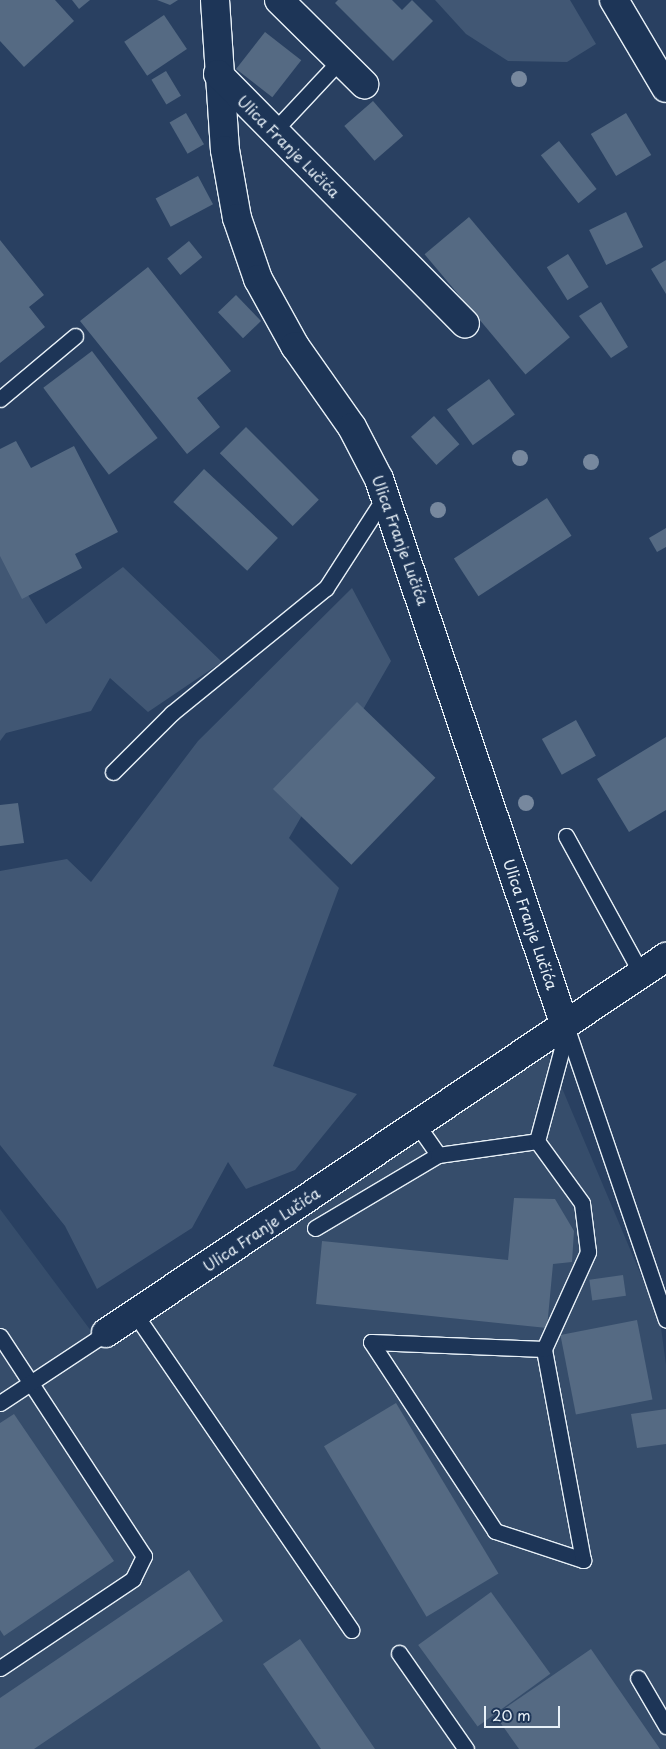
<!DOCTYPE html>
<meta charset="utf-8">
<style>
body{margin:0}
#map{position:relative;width:666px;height:1749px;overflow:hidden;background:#294061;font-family:"Playpen Sans",sans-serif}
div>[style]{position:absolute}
.built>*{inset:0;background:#364d6b}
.green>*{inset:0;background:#415774}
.building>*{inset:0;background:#556a83;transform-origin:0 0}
.roads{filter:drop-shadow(1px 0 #e8f1f8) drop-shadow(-1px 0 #e8f1f8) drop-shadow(0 1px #e8f1f8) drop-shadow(0 -1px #e8f1f8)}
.lane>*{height:15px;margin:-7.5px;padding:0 7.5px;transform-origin:7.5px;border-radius:7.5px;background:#1d3557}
.street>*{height:28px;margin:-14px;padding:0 14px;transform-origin:14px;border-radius:14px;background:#1d3557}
.secondary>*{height:28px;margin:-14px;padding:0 14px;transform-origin:14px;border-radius:14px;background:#1d3557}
.trees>*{width:16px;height:16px;margin:-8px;border-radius:50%;background:#77889e}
span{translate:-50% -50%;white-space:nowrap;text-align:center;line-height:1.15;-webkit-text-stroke:5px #1d3557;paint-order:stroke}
.street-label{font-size:15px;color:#e8f1f8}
.scale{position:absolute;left:484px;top:1706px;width:76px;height:22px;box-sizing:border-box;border:2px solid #e8f1f8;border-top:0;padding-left:6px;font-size:15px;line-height:18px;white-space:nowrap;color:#e8f1f8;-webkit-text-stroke:4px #1d3557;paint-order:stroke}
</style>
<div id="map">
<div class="built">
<div style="clip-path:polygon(548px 1055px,660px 1320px,666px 1365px,666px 1749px,0 1749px,0 1209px,103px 1347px)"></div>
</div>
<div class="green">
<div style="clip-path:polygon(435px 0,570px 0,596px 44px,567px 62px,508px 61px,466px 34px)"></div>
<div style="clip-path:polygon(0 550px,46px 624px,123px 567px,222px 662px,148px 712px,110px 678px,91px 711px,6px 733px,0 741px)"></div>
<div style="clip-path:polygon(352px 588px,391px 661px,289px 838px,339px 888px,273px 1066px,357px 1094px,295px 1170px,246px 1189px,228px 1162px,192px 1228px,97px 1289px,65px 1226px,0 1145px,0 871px,67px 859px,91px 882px,198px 741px)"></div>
</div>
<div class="building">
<div style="clip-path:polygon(0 0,55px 0,74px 21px,24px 67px,0 41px)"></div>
<div style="clip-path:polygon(72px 0,90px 0,79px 9px)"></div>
<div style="clip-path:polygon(157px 0,178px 0,170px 5px)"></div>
<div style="clip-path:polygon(338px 0,392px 0,402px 10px,412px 0,433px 21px,393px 61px,335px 3px)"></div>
<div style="left:164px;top:15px;width:41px;height:48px;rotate:56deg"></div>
<div style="left:265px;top:32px;width:46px;height:47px;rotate:38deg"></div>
<div style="left:166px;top:71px;width:29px;height:17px;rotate:59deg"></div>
<div style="left:373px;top:101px;width:46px;height:38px;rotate:49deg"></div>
<div style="left:186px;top:113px;width:36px;height:19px;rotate:60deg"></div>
<div style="left:626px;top:113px;width:49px;height:41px;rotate:59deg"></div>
<div style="left:559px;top:141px;width:61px;height:23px;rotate:52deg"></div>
<div style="left:198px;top:176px;width:32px;height:48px;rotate:62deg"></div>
<div style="left:626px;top:212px;width:39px;height:41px;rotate:64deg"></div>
<div style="left:469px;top:217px;width:157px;height:58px;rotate:50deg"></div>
<div style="clip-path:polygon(0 240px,44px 295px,29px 307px,45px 327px,0 363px)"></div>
<div style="left:189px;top:241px;width:21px;height:28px;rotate:51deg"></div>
<div style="left:568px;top:254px;width:39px;height:25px;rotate:58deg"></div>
<div style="clip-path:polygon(666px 260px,666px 294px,651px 269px)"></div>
<div style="clip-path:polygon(148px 267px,231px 371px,197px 398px,220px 427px,187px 454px,80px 321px)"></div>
<div style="left:236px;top:295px;width:36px;height:25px;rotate:46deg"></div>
<div style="clip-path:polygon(601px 302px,628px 347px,611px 358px,579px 316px)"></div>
<div style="left:92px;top:351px;width:109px;height:61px;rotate:53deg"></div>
<div style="left:489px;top:379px;width:44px;height:52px;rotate:54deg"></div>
<div style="left:434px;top:416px;width:38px;height:31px;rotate:48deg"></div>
<div style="left:246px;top:427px;width:103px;height:37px;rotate:45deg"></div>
<div style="clip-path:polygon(16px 441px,31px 468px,74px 446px,118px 532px,75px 554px,82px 568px,22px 599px,0 556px,0 449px)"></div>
<div style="left:204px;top:469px;width:101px;height:45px;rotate:43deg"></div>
<div style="left:547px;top:498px;width:45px;height:111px;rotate:57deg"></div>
<div style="clip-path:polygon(666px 528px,666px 547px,657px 552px,649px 538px)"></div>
<div style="left:357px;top:702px;width:109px;height:121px;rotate:44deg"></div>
<div style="left:576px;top:720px;width:41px;height:39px;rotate:61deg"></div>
<div style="clip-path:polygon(666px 737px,666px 810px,629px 832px,597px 779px)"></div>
<div style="clip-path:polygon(18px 803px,24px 843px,0 846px,0 805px)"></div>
<div style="clip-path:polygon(514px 1198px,555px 1199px,574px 1231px,572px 1262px,553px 1264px,547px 1328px,316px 1304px,322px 1241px,508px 1260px)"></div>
<div style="left:623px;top:1275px;width:21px;height:34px;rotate:82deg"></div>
<div style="left:637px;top:1320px;width:81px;height:78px;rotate:79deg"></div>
<div style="left:396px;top:1403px;width:199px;height:84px;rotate:59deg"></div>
<div style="clip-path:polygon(666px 1409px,666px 1444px,637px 1448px,631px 1414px)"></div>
<div style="clip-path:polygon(14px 1414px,114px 1561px,4px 1636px,0 1630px,0 1423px)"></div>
<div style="clip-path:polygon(189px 1570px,223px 1621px,34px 1749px,0 1749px,0 1698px)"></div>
<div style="left:491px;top:1592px;width:101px;height:90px;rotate:54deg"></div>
<div style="clip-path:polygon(300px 1639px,375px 1749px,321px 1749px,263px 1664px)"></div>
<div style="clip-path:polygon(591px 1649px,660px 1749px,519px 1749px,495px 1715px)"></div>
</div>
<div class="roads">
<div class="lane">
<div style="left:274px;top:131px;width:85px;rotate:-46.9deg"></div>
<div style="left:0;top:399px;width:98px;rotate:-40deg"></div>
<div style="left:113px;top:772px;width:83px;rotate:-45deg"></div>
<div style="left:172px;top:713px;width:198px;rotate:-39.1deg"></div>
<div style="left:326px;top:588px;width:111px;rotate:-57.2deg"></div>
<div style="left:566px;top:836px;width:156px;rotate:61.3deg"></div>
<div style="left:567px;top:1029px;width:307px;rotate:71.2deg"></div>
<div style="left:416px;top:1123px;width:39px;rotate:55deg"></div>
<div style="left:315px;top:1228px;width:143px;rotate:-30.7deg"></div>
<div style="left:438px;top:1155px;width:100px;rotate:-8deg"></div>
<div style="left:135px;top:1314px;width:383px;rotate:55.6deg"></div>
<div style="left:0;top:1336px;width:263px;rotate:56.8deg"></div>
<div style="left:144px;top:1556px;width:25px;rotate:116deg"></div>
<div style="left:133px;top:1579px;width:160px;rotate:146.2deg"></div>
<div style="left:544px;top:1349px;width:173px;rotate:-177.7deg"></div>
<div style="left:371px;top:1342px;width:226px;rotate:56.7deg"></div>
<div style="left:495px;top:1531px;width:93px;rotate:18.2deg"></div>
<div style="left:583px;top:1560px;width:215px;rotate:-100.5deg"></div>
<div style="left:544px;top:1349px;width:107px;rotate:-65.6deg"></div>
<div style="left:588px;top:1252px;width:49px;rotate:-97deg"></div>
<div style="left:582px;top:1203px;width:77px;rotate:-126deg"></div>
<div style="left:537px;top:1141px;width:115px;rotate:-74.9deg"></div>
<div style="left:0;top:1403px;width:127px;rotate:-33.4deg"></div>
<div style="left:399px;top:1653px;width:117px;rotate:55.1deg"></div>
<div style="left:638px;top:1678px;width:56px;rotate:59.7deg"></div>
</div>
<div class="street">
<div style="left:215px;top:0;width:150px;rotate:86.2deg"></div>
<div style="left:225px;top:150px;width:69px;rotate:80deg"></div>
<div style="left:237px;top:218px;width:65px;rotate:71deg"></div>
<div style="left:258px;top:279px;width:77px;rotate:61.1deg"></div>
<div style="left:295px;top:346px;width:99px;rotate:54.9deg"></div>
<div style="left:352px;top:427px;width:59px;rotate:62.6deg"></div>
<div style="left:379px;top:479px;width:575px;rotate:71.22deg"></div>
<div style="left:279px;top:0;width:120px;rotate:44.7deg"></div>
<div style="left:218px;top:74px;width:351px;rotate:45.3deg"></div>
<div style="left:106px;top:1333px;width:675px;rotate:-33.88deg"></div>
</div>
<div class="secondary">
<div style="left:614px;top:0;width:102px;rotate:59.4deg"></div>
</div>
</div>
<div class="trees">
<div style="left:519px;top:79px"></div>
<div style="left:520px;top:458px"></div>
<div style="left:591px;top:462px"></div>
<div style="left:438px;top:510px"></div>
<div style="left:526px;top:803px"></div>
</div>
<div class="street-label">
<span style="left:289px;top:146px;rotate:45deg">Ulica Franje Lučića</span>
<span style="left:401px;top:540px;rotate:70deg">Ulica Franje Lučića</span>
<span style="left:531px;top:924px;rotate:71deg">Ulica Franje Lučića</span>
<span style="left:261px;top:1229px;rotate:-34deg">Ulica Franje Lučića</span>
</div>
<div class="scale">20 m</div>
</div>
